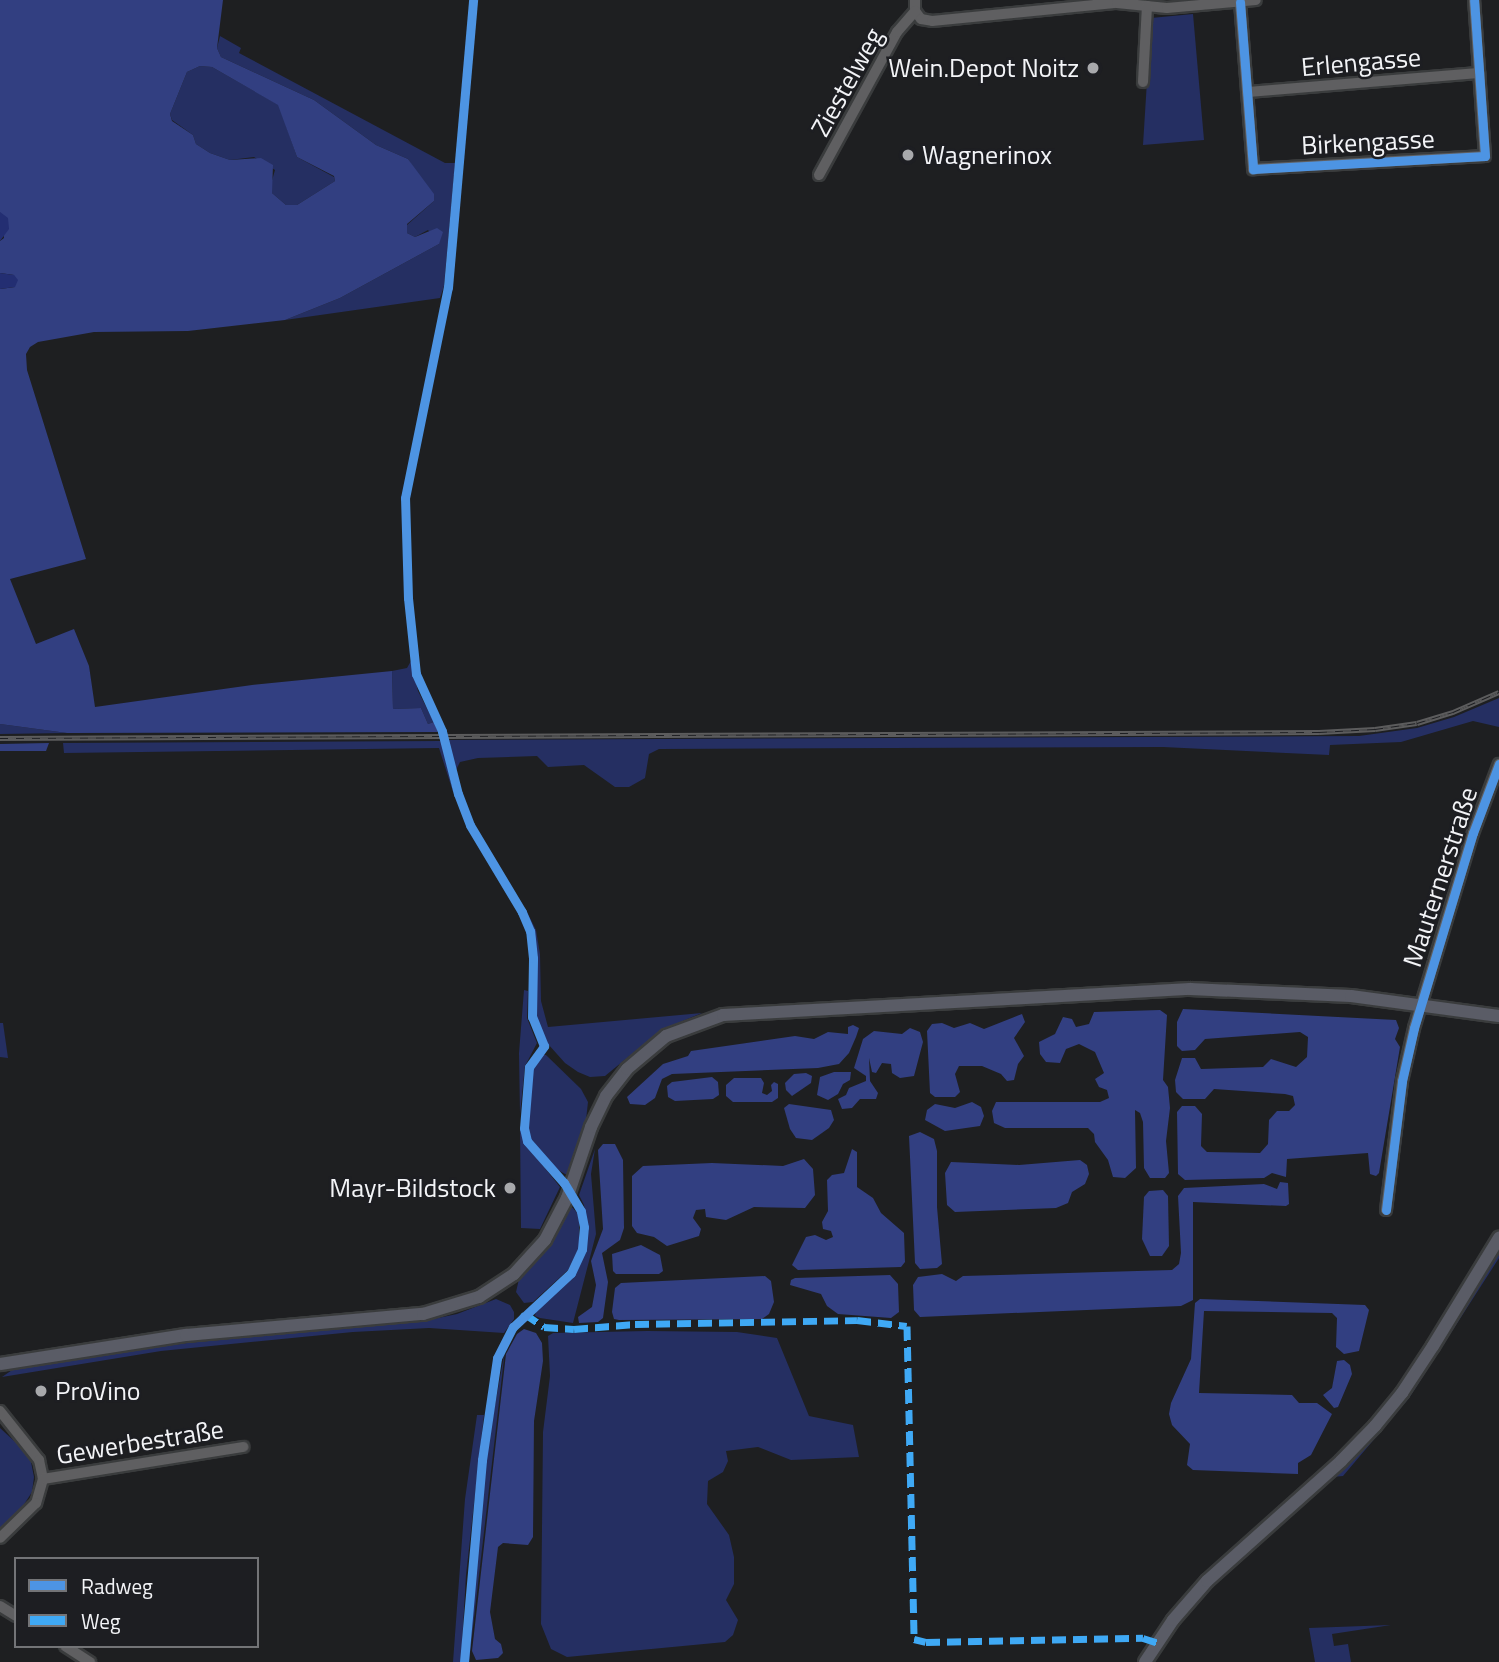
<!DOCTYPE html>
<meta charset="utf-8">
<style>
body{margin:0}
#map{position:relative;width:1499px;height:1662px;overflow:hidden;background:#1e1f21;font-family:"Titillium Web",sans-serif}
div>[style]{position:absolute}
.green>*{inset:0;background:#252f62}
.forest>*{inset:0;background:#323f81}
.water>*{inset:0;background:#232e72}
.roads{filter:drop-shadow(2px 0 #3a3c3d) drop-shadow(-2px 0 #3a3c3d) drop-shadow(0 2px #3a3c3d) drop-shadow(0 -2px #3a3c3d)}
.minor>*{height:10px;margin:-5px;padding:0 5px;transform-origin:5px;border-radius:5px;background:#5f5f61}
.major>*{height:12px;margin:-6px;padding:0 6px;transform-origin:6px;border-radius:6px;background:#5a5c66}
.rail>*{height:5px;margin-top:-2.5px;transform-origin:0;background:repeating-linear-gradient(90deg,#1d1e22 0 8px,#5c5c5d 0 16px);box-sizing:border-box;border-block:2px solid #5c5c5d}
.quiet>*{height:7px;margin-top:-3.5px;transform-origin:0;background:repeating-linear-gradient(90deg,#3fa9f5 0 14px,transparent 0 21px)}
.cycleway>*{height:9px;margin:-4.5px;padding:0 4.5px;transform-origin:4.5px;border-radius:4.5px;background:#4d94e3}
.dots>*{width:19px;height:19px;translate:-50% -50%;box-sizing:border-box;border:4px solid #1d1e22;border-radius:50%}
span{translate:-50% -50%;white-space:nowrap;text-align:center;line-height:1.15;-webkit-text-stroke:5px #1d1e22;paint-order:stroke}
.street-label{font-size:26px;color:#f3f4f7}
.poi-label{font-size:26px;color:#f3f4f7}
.right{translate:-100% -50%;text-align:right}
.left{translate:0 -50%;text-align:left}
.legend{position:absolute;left:14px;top:1557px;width:245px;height:91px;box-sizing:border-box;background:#1d1e22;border:2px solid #737477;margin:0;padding:9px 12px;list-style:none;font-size:21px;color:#f3f4f7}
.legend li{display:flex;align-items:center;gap:14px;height:35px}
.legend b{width:35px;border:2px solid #737477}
</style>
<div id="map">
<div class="green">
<div style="clip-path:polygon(1193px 14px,1204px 140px,1143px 145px,1151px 18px)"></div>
<div style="clip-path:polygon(220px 36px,241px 48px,239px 53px,445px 163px,455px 163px,444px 286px,440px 298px,285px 320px,340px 298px,439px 244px,428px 230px,415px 237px,407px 233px,407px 225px,434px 201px,408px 159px,376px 145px,314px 100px,221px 57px,217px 48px)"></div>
<div style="clip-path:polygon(200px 66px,212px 67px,279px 105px,297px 157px,334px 177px,335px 181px,297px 205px,286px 205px,272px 193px,271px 184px,275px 170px,254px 157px,230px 160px,210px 153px,196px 144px,193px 135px,172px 120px,170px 114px,187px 72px)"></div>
<div style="clip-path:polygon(411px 661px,418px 691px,434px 722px,428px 724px,421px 708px,393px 709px,392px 671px,407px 668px)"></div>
<div style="clip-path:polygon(1499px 698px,1499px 727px,1473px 721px,1401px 742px,1330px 745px,1329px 755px,1163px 747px,659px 749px,649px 754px,645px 778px,629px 787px,615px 787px,584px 765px,548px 767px,537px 756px,478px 758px,460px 762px,456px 770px,447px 740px,1359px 736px,1417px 728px,1454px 717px)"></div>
<div style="clip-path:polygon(0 724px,67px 733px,0 734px)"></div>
<div style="clip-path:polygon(441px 741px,454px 795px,439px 748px,64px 753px,63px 743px)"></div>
<div style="clip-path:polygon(526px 910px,536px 930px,540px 954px,541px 1001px,548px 1027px,702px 1013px,661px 1030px,605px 1076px,590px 1077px,578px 1072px,565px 1063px,548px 1044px,536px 1017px,536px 945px)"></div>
<div style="clip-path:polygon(524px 990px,528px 991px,527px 1018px,537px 1043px,525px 1066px,520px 1114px,519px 1053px)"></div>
<div style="clip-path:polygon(0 1023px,3px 1023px,8px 1058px,0 1057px)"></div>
<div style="clip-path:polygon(541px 1055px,546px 1055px,581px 1089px,588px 1102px,586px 1120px,567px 1175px,554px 1168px,530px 1140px,527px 1128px,531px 1068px)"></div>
<div style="clip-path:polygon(520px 1128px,524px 1142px,560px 1187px,540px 1229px,521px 1228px)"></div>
<div style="clip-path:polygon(595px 1149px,591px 1174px,596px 1234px,573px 1323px,540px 1318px,535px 1316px,536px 1311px,574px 1275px,585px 1249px,587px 1227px,584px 1205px,579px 1195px)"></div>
<div style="clip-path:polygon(571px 1206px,579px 1215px,579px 1248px,568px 1270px,533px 1302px,524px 1303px,516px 1292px,519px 1279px,550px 1244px)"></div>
<div style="clip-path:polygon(1499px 1250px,1499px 1258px,1409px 1398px,1343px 1476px,1332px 1477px,1370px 1439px,1415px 1383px)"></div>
<div style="clip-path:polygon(496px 1299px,510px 1305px,514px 1312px,514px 1319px,504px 1333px,429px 1328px,353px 1332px,161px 1351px,2px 1377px,15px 1368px,187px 1343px,424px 1321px,457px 1314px)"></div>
<div style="clip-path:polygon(647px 1331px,737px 1332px,777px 1338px,809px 1416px,853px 1425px,859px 1457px,791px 1460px,758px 1447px,726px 1451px,728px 1461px,723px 1472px,708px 1481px,707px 1504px,729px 1535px,734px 1557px,734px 1584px,726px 1600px,738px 1620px,733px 1635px,725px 1642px,567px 1657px,551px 1649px,541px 1624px,543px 1432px,550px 1376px,548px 1336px,553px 1333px)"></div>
<div style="clip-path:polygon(505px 1350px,469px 1662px,468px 1662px,485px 1460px)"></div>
<div style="clip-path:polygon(477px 1415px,484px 1415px,466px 1575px,461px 1662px,453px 1662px,465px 1499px)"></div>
<div style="clip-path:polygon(0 1428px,23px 1449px,31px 1462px,34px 1477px,32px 1492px,23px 1506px,0 1529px)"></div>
<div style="clip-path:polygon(1391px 1625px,1332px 1634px,1334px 1646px,1348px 1644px,1351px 1662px,1315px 1662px,1309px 1628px)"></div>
</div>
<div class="forest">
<div style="clip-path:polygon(evenodd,0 0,223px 0,217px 48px,221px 57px,314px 100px,376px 145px,408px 159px,434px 194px,434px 201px,407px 224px,407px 233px,415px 237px,437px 228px,443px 232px,439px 244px,340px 298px,285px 320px,188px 331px,94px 332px,38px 342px,30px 347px,26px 354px,27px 370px,86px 559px,10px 579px,36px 644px,74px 629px,89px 666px,95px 707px,252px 685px,392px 671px,393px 709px,421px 708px,428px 724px,434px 722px,438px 732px,67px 733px,0 724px,0 289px,15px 287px,14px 275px,0 273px,0 241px,4px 238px,0 212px,0 0,200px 66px,212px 67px,278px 105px,297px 157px,334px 176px,335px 181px,297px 205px,286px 205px,272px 193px,273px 165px,261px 158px,230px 160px,210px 153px,196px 144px,193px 135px,172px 121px,170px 114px,187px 72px,200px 66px)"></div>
<div style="clip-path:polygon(49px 743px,46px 751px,0 751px,0 744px)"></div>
<div style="clip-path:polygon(1183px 1009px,1396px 1020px,1399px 1028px,1395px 1039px,1400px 1047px,1379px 1173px,1376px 1176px,1370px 1174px,1368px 1153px,1287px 1159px,1286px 1177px,1272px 1173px,1264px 1178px,1185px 1180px,1178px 1174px,1177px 1112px,1182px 1106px,1195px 1106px,1202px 1114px,1201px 1146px,1207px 1152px,1260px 1153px,1268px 1144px,1269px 1120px,1277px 1111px,1289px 1111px,1295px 1105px,1293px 1096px,1285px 1094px,1214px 1089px,1205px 1099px,1183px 1099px,1176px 1092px,1175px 1080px,1182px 1058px,1195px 1058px,1201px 1069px,1263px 1067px,1271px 1059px,1296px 1067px,1307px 1057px,1308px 1037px,1300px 1032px,1205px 1039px,1195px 1050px,1182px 1051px,1177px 1046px,1177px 1022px)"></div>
<div style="clip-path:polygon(1160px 1010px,1167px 1015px,1163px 1080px,1168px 1087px,1170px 1108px,1166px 1141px,1169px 1173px,1165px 1178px,1150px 1178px,1144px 1168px,1143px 1122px,1140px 1113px,1135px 1110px,1136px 1168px,1125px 1178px,1113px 1177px,1108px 1160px,1095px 1142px,1094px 1134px,1088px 1128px,1005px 1128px,994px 1123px,992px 1111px,996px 1102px,1100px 1102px,1109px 1098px,1107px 1090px,1099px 1087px,1095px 1079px,1104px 1073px,1095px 1052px,1079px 1044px,1066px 1049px,1060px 1063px,1046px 1062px,1040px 1054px,1039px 1042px,1055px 1034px,1063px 1017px,1072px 1019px,1076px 1027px,1089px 1024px,1094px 1012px)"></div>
<div style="clip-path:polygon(1022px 1014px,1025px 1022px,1014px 1038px,1024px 1056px,1018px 1064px,1014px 1080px,1007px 1081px,1001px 1074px,982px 1066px,959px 1066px,955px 1074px,960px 1092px,955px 1097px,935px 1097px,930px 1093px,927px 1031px,932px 1024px,942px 1023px,954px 1028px,970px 1023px,984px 1029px)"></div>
<div style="clip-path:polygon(853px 1025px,859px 1028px,856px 1037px,849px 1053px,839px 1064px,818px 1068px,672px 1074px,662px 1079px,655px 1098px,645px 1105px,630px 1104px,627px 1097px,663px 1064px,688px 1056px,691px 1051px,795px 1036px,814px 1039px,828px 1032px,848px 1034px,848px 1027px)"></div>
<div style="clip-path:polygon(910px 1028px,920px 1032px,923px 1042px,914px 1076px,900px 1078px,892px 1073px,891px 1064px,882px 1063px,876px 1073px,872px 1072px,869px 1058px,870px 1081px,878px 1093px,876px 1099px,860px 1099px,852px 1108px,842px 1109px,838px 1099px,846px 1095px,849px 1088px,866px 1081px,866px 1076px,854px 1068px,863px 1039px,874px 1031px,902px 1034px)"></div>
<div style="clip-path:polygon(834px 1072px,851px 1072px,850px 1080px,843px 1084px,838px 1094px,828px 1100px,817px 1095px,820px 1077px)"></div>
<div style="clip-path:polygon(806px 1073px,812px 1076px,811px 1083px,792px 1096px,786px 1090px,785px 1083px,794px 1074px)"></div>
<div style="clip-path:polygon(712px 1077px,718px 1082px,719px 1095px,713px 1099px,675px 1101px,668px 1097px,667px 1086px,672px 1082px)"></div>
<div style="clip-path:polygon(734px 1078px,761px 1078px,764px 1083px,762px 1093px,767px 1095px,772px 1091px,771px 1085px,774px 1082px,778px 1084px,778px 1098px,772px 1102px,733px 1102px,726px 1096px,726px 1085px)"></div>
<div style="clip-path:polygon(972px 1102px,981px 1107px,984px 1116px,980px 1126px,945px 1131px,925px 1120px,927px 1110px,935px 1104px,955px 1108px)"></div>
<div style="clip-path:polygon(789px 1104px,831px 1110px,834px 1120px,829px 1128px,812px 1140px,796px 1138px,790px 1129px,784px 1108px)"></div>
<div style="clip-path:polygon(920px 1132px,934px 1139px,937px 1151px,937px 1207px,942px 1264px,937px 1268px,920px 1269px,915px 1263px,909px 1136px)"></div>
<div style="clip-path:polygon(603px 1144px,615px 1144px,623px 1160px,624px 1228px,620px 1240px,602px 1253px,608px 1282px,603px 1318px,598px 1322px,579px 1323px,578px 1317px,592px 1307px,596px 1285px,591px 1261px,603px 1229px,598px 1150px)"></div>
<div style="clip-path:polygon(852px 1149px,857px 1152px,857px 1187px,873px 1198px,881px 1213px,904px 1233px,905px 1262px,901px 1267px,798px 1270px,792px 1265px,806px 1237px,815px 1235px,826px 1240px,833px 1237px,831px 1231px,823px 1229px,822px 1222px,828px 1211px,827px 1180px,832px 1175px,844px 1173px)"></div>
<div style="clip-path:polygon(804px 1159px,813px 1169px,815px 1195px,805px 1208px,754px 1207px,726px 1220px,706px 1217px,705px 1209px,696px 1210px,693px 1218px,701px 1229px,699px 1236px,667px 1246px,654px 1237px,637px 1233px,632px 1226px,632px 1176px,643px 1166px,712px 1163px,783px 1166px)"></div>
<div style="clip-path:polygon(1080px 1160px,1087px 1165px,1089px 1174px,1085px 1184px,1072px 1192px,1068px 1203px,1056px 1208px,955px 1212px,947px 1205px,945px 1173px,951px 1162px,1019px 1165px)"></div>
<div style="clip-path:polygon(1280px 1182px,1288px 1183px,1289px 1204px,1286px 1206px,1193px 1202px,1193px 1300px,1181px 1306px,920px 1317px,914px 1310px,913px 1285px,918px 1277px,942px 1274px,956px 1281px,963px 1276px,1172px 1270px,1179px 1264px,1181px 1253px,1178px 1196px,1184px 1188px,1264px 1184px,1277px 1189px)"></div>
<div style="clip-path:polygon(1163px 1190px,1168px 1196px,1169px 1246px,1162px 1256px,1150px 1256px,1142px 1239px,1144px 1197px,1149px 1191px)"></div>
<div style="clip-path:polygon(641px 1245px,660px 1255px,663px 1271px,659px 1274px,616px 1274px,613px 1271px,612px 1254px)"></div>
<div style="clip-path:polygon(890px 1275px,898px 1284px,899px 1312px,891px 1318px,838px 1314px,827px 1306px,821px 1294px,790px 1285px,791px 1280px,795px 1278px)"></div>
<div style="clip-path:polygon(765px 1276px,771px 1281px,774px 1302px,769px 1314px,762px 1319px,619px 1320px,614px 1319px,612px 1312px,615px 1288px,621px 1283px)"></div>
<div style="clip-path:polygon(1200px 1299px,1365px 1305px,1369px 1310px,1359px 1351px,1344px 1354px,1336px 1347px,1337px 1318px,1332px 1313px,1204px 1311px,1199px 1393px,1292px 1395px,1299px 1403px,1317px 1403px,1332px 1414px,1311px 1455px,1298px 1463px,1298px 1474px,1193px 1470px,1187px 1465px,1190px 1444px,1172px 1425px,1169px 1414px,1171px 1403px,1191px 1359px,1195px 1303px)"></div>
<div style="clip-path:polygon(524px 1329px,536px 1333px,542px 1343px,543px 1361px,534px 1421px,533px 1537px,528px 1545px,503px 1543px,498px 1547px,490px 1612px,495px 1639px,501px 1644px,503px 1653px,498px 1658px,476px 1660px,472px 1651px,506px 1354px,517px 1334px)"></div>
<div style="clip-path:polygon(1344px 1360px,1350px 1365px,1352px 1374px,1338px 1407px,1334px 1408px,1323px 1395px,1332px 1388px,1337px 1361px)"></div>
</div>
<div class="water">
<div style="clip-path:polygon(0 212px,8px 218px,9px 229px,0 241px)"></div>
<div style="clip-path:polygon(0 273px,14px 275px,18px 280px,15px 287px,0 289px)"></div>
</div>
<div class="roads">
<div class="minor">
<div style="left:915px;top:0;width:11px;rotate:90deg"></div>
<div style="left:915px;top:11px;width:10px;rotate:53deg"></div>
<div style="left:921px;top:19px;width:11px;rotate:10deg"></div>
<div style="left:932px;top:21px;width:186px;rotate:-5.6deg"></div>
<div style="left:1117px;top:3px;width:50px;rotate:5.7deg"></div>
<div style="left:1167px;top:8px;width:89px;rotate:-5.1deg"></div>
<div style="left:1240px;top:2px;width:168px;rotate:85.5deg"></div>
<div style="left:1253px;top:169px;width:232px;rotate:-3.2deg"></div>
<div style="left:1485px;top:156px;width:156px;rotate:-94deg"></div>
<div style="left:1143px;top:82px;width:76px;rotate:-87deg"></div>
<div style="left:1247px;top:92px;width:233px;rotate:-4.7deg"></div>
<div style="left:819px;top:175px;width:163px;rotate:-61.4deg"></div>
<div style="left:897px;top:32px;width:28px;rotate:-49deg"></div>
<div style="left:1386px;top:1210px;width:130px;rotate:-82.9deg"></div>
<div style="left:1402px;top:1081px;width:54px;rotate:-77.2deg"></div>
<div style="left:1414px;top:1028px;width:204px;rotate:-73.2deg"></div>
<div style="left:1473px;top:833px;width:74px;rotate:-69.4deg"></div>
<div style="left:0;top:1411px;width:63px;rotate:51.5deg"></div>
<div style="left:39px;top:1460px;width:19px;rotate:78deg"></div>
<div style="left:43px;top:1479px;width:25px;rotate:106deg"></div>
<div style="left:36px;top:1503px;width:50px;rotate:135.8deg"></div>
<div style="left:43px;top:1479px;width:203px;rotate:-9.1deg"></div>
<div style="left:0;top:1606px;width:19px;rotate:32deg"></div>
<div style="left:65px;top:1646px;width:30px;rotate:33deg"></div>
</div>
<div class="major">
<div style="left:0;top:1364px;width:188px;rotate:-8.9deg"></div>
<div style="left:186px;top:1335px;width:238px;rotate:-5.1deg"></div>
<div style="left:423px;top:1314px;width:59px;rotate:-16.9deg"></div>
<div style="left:479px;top:1297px;width:42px;rotate:-33.3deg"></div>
<div style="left:514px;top:1274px;width:46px;rotate:-47.6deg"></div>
<div style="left:545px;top:1240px;width:47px;rotate:-62.4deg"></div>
<div style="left:567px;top:1198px;width:75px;rotate:-71.3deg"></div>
<div style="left:591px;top:1127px;width:34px;rotate:-64deg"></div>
<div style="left:606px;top:1096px;width:34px;rotate:-52deg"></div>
<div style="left:627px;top:1069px;width:51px;rotate:-40.2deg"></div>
<div style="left:666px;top:1036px;width:61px;rotate:-20.2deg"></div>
<div style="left:723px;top:1015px;width:468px;rotate:-3.2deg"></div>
<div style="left:1190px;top:989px;width:161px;rotate:2.5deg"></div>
<div style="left:1351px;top:996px;width:149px;rotate:7.7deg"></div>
<div style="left:1145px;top:1662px;width:50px;rotate:-56.3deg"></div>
<div style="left:1173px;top:1620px;width:52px;rotate:-48.9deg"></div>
<div style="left:1207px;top:1581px;width:180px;rotate:-41.8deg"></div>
<div style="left:1341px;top:1461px;width:49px;rotate:-45.8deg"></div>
<div style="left:1375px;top:1426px;width:43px;rotate:-50.7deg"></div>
<div style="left:1402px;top:1393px;width:56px;rotate:-56.6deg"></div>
<div style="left:1433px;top:1346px;width:127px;rotate:-58.6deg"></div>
</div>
</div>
<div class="rail">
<div style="left:0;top:738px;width:1319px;rotate:-0.26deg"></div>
<div style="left:1319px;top:732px;width:56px;rotate:-3.1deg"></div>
<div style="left:1375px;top:729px;width:42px;rotate:-8.1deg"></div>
<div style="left:1417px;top:723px;width:38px;rotate:-17deg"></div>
<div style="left:1453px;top:712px;width:50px;rotate:-23.5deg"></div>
</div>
<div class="quiet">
<div style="left:522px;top:1318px;width:5px;rotate:-53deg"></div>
<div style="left:525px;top:1314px;width:23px;rotate:34deg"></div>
<div style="left:544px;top:1327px;width:30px;rotate:4deg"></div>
<div style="left:574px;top:1329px;width:61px;rotate:-4.7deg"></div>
<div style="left:635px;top:1324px;width:222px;rotate:-1deg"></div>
<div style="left:857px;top:1320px;width:50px;rotate:6.8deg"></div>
<div style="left:907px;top:1326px;width:313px;rotate:88.7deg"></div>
<div style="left:914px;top:1639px;width:12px;rotate:14deg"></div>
<div style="left:926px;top:1642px;width:217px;rotate:-1.1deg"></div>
<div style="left:1143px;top:1638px;width:16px;rotate:18deg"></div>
</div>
<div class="cycleway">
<div style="left:1240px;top:2px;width:168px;rotate:85.5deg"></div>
<div style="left:1253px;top:169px;width:232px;rotate:-3.2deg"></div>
<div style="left:1485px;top:156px;width:156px;rotate:-94deg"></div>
<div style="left:1386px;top:1210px;width:130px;rotate:-82.9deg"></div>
<div style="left:1402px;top:1081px;width:54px;rotate:-77.2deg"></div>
<div style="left:1414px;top:1028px;width:204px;rotate:-73.2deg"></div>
<div style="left:1473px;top:833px;width:74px;rotate:-69.4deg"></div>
<div style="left:464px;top:1662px;width:203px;rotate:-84.9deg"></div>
<div style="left:482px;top:1460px;width:103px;rotate:-81.6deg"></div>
<div style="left:497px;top:1358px;width:35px;rotate:-63deg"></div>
<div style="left:513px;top:1327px;width:79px;rotate:-43deg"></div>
<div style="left:571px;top:1273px;width:26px;rotate:-65deg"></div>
<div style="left:582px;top:1249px;width:22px;rotate:-85deg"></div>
<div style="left:584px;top:1227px;width:16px;rotate:-101deg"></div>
<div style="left:581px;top:1211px;width:33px;rotate:-121deg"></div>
<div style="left:564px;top:1183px;width:56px;rotate:-131.4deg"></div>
<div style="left:527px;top:1141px;width:13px;rotate:-103deg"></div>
<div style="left:524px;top:1128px;width:61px;rotate:-85.3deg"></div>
<div style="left:529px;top:1067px;width:26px;rotate:-54deg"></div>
<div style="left:544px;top:1046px;width:31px;rotate:-112deg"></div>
<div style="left:532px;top:1017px;width:59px;rotate:-89deg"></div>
<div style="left:533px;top:958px;width:27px;rotate:-96deg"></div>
<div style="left:530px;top:931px;width:21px;rotate:-113deg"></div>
<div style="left:522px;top:912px;width:101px;rotate:-120.9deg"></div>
<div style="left:470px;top:825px;width:33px;rotate:-111deg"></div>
<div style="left:458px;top:794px;width:65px;rotate:-104.3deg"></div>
<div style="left:442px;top:731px;width:63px;rotate:-114.5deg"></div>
<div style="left:416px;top:674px;width:76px;rotate:-96deg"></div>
<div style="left:408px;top:598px;width:100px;rotate:-91.7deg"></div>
<div style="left:405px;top:498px;width:215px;rotate:-78.5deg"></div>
<div style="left:448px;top:287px;width:288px;rotate:-85deg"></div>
</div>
<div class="dots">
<div style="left:1093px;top:68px;background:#a8a9ac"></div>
<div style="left:908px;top:155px;background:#a8a9ac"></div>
<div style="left:510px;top:1188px;background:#a8a9ac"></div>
<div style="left:41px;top:1391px;background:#a8a9ac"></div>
</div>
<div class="street-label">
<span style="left:1361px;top:62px;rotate:-5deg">Erlengasse</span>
<span style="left:847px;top:82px;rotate:-61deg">Ziestelweg</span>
<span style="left:1368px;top:142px;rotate:-3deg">Birkengasse</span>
<span style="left:1440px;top:877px;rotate:-72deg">Mauternerstraße</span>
<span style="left:140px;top:1442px;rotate:-9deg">Gewerbestraße</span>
</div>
<div class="poi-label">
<span class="right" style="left:1079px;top:68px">Wein.Depot Noitz</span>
<span class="left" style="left:922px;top:155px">Wagnerinox</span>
<span class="right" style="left:496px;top:1188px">Mayr-Bildstock</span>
<span class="left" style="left:55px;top:1391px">ProVino</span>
</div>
<ul class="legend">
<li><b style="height:9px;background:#4d94e3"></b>Radweg</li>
<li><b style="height:9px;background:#3fa9f5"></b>Weg</li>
</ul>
</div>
